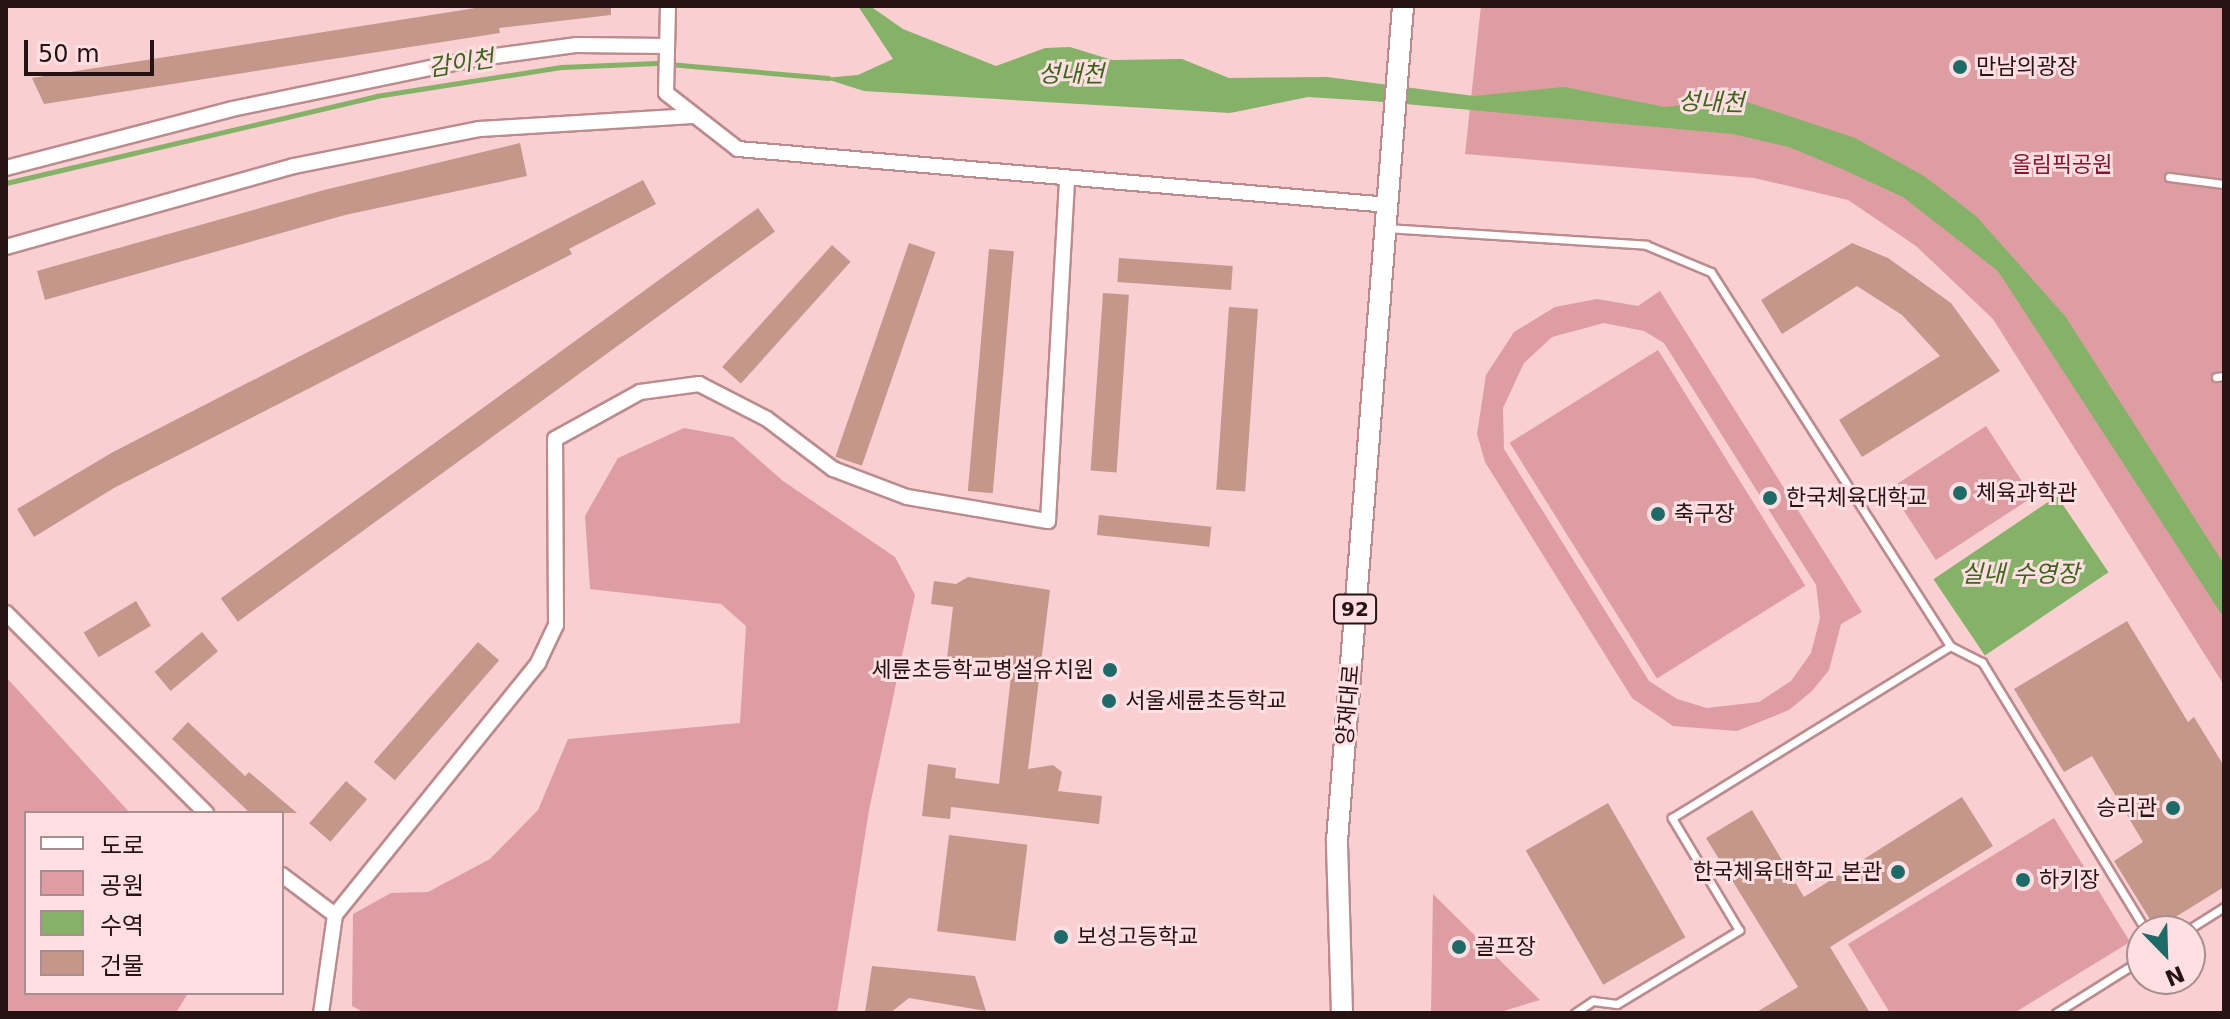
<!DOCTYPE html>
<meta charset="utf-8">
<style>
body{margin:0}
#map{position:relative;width:2230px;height:1019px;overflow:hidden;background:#f9cfd1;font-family:"DejaVu Sans","Noto Sans KR",sans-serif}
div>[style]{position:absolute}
.green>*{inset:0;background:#de9da2;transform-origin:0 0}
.water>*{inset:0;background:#85b169;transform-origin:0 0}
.stream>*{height:5px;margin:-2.5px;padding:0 2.5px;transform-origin:2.5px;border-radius:2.5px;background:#85b169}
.building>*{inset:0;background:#c5978b;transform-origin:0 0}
.roads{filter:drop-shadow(2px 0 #bb8b8e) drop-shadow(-2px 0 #bb8b8e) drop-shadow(0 2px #bb8b8e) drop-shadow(0 -2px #bb8b8e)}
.service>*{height:7px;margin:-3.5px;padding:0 3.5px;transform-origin:3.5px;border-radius:3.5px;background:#fff}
.minor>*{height:14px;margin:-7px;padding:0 7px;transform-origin:7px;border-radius:7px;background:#fff}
.primary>*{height:20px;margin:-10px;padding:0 10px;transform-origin:10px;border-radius:10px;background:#fff}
.dots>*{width:22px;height:22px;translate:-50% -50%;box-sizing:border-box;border:4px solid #ffdfe1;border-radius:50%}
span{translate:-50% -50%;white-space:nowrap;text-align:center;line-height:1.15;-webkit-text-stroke:6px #ffdfe1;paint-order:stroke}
.shield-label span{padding:2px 6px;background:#ffdfe1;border:2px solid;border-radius:6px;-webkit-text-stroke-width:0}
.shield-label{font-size:20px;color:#261415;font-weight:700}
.poi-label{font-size:22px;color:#261415}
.left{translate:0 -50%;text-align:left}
.right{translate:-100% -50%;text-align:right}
.park-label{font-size:22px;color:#81162f}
.street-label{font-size:22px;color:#261415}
.water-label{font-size:24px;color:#3c651b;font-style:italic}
.frame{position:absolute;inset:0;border:8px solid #261415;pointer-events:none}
.legend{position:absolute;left:24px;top:811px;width:260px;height:184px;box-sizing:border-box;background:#ffdfe1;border:2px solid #a88e8f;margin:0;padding:10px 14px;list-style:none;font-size:24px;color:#261415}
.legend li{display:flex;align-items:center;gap:16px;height:40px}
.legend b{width:40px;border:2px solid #a88e8f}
.north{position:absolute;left:2126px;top:915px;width:80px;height:80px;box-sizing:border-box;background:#ffdfe1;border:2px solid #a88e8f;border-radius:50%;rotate:157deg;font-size:22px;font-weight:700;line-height:32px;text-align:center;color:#261415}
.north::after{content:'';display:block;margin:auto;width:28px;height:36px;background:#1d6a69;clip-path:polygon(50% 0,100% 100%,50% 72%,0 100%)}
.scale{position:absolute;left:24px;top:40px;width:130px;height:36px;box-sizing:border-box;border:4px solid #261415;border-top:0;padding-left:10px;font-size:24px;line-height:28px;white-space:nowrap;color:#261415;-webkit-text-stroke:6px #ffdfe1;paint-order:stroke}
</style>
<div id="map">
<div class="green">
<div style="clip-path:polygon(1481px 6px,2224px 6px,2224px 685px,1993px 319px,1916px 246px,1848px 200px,1754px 178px,1465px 154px)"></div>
<div style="clip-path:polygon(evenodd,1660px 291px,1862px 612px,1841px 624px,1829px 670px,1812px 691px,1789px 710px,1737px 731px,1673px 726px,1632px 698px,1485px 462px,1477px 434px,1486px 375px,1514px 332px,1555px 307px,1597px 299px,1638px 306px,1660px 291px,1604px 323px,1644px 331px,1664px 343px,1816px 585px,1820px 618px,1811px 653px,1791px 681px,1759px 702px,1707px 708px,1677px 699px,1649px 681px,1504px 449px,1503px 408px,1524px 363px,1552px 337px,1604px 323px)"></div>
<div style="left:1658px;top:350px;width:278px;height:175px;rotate:58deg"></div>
<div style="left:1986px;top:426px;width:85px;height:115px;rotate:57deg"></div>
<div style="clip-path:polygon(684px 428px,733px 437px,783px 481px,895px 557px,915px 595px,869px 810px,837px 1013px,365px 1013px,352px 1006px,353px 914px,391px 893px,428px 892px,490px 859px,538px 810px,568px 739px,740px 723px,746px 626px,721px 604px,590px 589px,585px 516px,618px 458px)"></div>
<div style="clip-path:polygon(6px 677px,130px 813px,26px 813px,26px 993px,188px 993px,176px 1013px,6px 1013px)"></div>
<div style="clip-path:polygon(2054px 818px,2130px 942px,2014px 1013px,1890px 1013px,1848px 944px)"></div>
<div style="clip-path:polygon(1433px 894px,1540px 1000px,1497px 1013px,1431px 1013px)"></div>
</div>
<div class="water">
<div style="clip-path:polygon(858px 6px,870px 6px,903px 29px,996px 66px,1045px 48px,1070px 47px,1112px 60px,1182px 59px,1229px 78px,1327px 77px,1474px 96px,1564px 87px,1665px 107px,1738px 99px,1855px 138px,1924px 176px,1976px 216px,2065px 316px,2224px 564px,2224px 618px,1998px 271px,1903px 197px,1842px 169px,1789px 147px,1733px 134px,1372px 101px,1308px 97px,1230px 113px,864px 91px,823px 78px,858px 75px,893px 59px)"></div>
<div style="left:2057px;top:496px;width:92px;height:149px;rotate:56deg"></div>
</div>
<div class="stream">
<div style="left:6px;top:183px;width:380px;rotate:-13.2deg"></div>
<div style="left:376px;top:96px;width:187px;rotate:-8.9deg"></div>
<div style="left:561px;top:67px;width:96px;rotate:-2.4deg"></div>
<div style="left:657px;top:63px;width:172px;rotate:5deg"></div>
</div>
<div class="building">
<div style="clip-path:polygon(488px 6px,611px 6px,611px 15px,499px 28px,500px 33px,44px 104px,32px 78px)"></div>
<div style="clip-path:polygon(520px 143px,527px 176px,345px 215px,45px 300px,37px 271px,324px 190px)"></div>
<div style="clip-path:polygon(643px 180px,656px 204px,569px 249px,572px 254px,114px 488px,34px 537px,17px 509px,113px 452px)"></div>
<div style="left:758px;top:208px;width:29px;height:664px;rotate:54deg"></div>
<div style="left:909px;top:243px;width:28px;height:226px;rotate:19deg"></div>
<div style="clip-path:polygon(1852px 243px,1888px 258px,1951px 303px,2000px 371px,1862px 457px,1839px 420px,1940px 356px,1902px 315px,1857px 286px,1782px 334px,1761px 300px)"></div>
<div style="left:832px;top:245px;width:25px;height:164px;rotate:42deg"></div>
<div style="left:989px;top:249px;width:25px;height:243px;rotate:5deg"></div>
<div style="left:1119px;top:258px;width:114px;height:24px;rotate:4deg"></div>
<div style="left:1103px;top:293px;width:26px;height:178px;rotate:4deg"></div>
<div style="left:1229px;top:307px;width:29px;height:183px;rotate:4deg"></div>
<div style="left:1099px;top:515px;width:113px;height:20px;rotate:6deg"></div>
<div style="clip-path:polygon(968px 577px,1050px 590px,1028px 769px,1053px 765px,1062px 772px,1058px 791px,1102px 796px,1099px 824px,951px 807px,950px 819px,922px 816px,928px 764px,956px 768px,955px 778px,999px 784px,1012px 667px,967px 670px,947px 659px,953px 607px,931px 604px,934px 581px,956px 584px)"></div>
<div style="left:136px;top:601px;width:29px;height:61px;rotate:59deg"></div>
<div style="clip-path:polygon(2127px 621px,2188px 722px,2194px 717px,2224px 766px,2224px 887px,2156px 929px,2114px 861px,2143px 842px,2092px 756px,2064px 772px,2014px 689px)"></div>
<div style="left:202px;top:632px;width:25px;height:62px;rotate:50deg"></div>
<div style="left:478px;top:642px;width:28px;height:159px;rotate:41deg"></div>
<div style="clip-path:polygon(188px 722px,245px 776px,249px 772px,297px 813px,250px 813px,172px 739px)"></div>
<div style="left:346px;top:781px;width:28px;height:56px;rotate:41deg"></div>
<div style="clip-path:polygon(1962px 797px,1993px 846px,1830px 947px,1870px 1013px,1755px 1013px,1798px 987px,1706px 838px,1752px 810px,1804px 897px)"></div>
<div style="left:1608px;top:803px;width:155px;height:95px;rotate:60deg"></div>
<div style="left:949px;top:835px;width:79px;height:97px;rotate:7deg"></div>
<div style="clip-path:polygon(872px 966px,975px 976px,986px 1011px,909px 998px,890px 1013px,865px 1013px)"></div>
</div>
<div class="roads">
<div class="service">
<div style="left:2169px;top:177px;width:55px;rotate:7.3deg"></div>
<div style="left:1386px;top:228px;width:261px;rotate:3.7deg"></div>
<div style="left:1646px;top:245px;width:70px;rotate:22.6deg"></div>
<div style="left:1711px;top:272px;width:444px;rotate:57.4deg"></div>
<div style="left:1950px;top:646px;width:36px;rotate:27deg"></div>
<div style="left:1982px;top:662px;width:315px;rotate:58.6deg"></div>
<div style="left:2216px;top:377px;width:8px;rotate:-7deg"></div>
<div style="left:2186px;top:931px;width:45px;rotate:-32.3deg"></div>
<div style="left:1575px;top:1013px;width:22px;rotate:-34deg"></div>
<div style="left:1593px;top:1001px;width:24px;rotate:7deg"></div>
<div style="left:1617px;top:1004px;width:143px;rotate:-31.2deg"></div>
<div style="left:1739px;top:930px;width:131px;rotate:-120.9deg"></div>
<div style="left:1672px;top:818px;width:327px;rotate:-31.7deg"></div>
<div style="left:2056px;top:1013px;width:102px;rotate:-32.1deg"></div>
</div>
<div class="minor">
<div style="left:668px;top:6px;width:87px;rotate:91.3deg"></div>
<div style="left:666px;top:93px;width:91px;rotate:37.9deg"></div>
<div style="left:738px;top:149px;width:652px;rotate:4.92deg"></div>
<div style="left:6px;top:168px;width:234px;rotate:-14.6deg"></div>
<div style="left:232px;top:109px;width:246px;rotate:-11.7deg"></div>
<div style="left:473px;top:59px;width:105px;rotate:-7.7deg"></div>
<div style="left:577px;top:45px;width:88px;rotate:0.7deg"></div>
<div style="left:6px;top:247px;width:299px;rotate:-15.7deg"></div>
<div style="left:294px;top:166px;width:189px;rotate:-11.3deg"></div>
<div style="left:479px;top:129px;width:215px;rotate:-3.5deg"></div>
<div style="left:6px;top:613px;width:283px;rotate:45deg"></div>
<div style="left:282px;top:875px;width:66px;rotate:37deg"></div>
<div style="left:335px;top:915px;width:99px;rotate:98.1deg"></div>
<div style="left:335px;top:915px;width:324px;rotate:-51.1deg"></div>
<div style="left:538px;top:663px;width:42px;rotate:-64.7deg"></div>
<div style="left:556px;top:625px;width:186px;rotate:-90.3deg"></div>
<div style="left:555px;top:439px;width:97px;rotate:-28.9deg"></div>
<div style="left:640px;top:392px;width:60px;rotate:-7.7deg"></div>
<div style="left:699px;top:384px;width:76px;rotate:27.2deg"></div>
<div style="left:767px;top:419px;width:83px;rotate:37.1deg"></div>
<div style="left:833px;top:469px;width:79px;rotate:20.7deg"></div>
<div style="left:907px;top:497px;width:143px;rotate:9.7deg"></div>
<div style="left:1048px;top:521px;width:343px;rotate:-86.8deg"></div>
</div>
<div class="primary">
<div style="left:1342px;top:1013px;width:172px;rotate:-91.7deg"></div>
<div style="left:1337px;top:841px;width:838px;rotate:-85.48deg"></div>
</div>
</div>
<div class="dots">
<div style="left:1960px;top:67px;background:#1d6a69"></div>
<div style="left:1960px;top:493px;background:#1d6a69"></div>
<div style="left:1770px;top:498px;background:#1d6a69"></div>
<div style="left:1658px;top:514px;background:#1d6a69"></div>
<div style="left:1110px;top:670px;background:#1d6a69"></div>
<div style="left:1109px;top:701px;background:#1d6a69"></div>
<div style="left:2173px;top:808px;background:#1d6a69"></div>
<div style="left:1898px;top:872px;background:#1d6a69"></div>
<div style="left:2023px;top:880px;background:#1d6a69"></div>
<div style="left:1061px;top:937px;background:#1d6a69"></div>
<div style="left:1459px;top:947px;background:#1d6a69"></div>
</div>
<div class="shield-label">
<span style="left:1355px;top:609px">92</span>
</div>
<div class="poi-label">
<span class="left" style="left:1976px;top:67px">만남의광장</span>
<span class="left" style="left:1976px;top:493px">체육과학관</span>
<span class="left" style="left:1786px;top:498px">한국체육대학교</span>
<span class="left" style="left:1674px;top:514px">축구장</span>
<span class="right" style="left:1094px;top:670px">세륜초등학교병설유치원</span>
<span class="left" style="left:1125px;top:701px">서울세륜초등학교</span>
<span class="right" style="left:2157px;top:808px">승리관</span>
<span class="right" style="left:1882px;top:872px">한국체육대학교 본관</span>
<span class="left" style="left:2039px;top:880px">하키장</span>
<span class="left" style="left:1077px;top:937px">보성고등학교</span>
<span class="left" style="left:1475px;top:947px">골프장</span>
</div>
<div class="park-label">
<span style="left:2062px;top:165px">올림픽공원</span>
</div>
<div class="street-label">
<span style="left:1348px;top:705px;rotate:-85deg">양재대로</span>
</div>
<div class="water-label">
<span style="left:461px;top:64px;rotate:-9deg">감이천</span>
<span style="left:1071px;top:75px">성내천</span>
<span style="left:1711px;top:103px;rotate:1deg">성내천</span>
<span style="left:2020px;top:575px">실내 수영장</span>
</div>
<div class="frame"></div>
<ul class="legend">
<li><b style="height:10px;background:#fff"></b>도로</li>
<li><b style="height:22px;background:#de9da2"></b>공원</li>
<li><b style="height:22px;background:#85b169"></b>수역</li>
<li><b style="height:22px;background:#c5978b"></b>건물</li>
</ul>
<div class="north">N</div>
<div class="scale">50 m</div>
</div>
